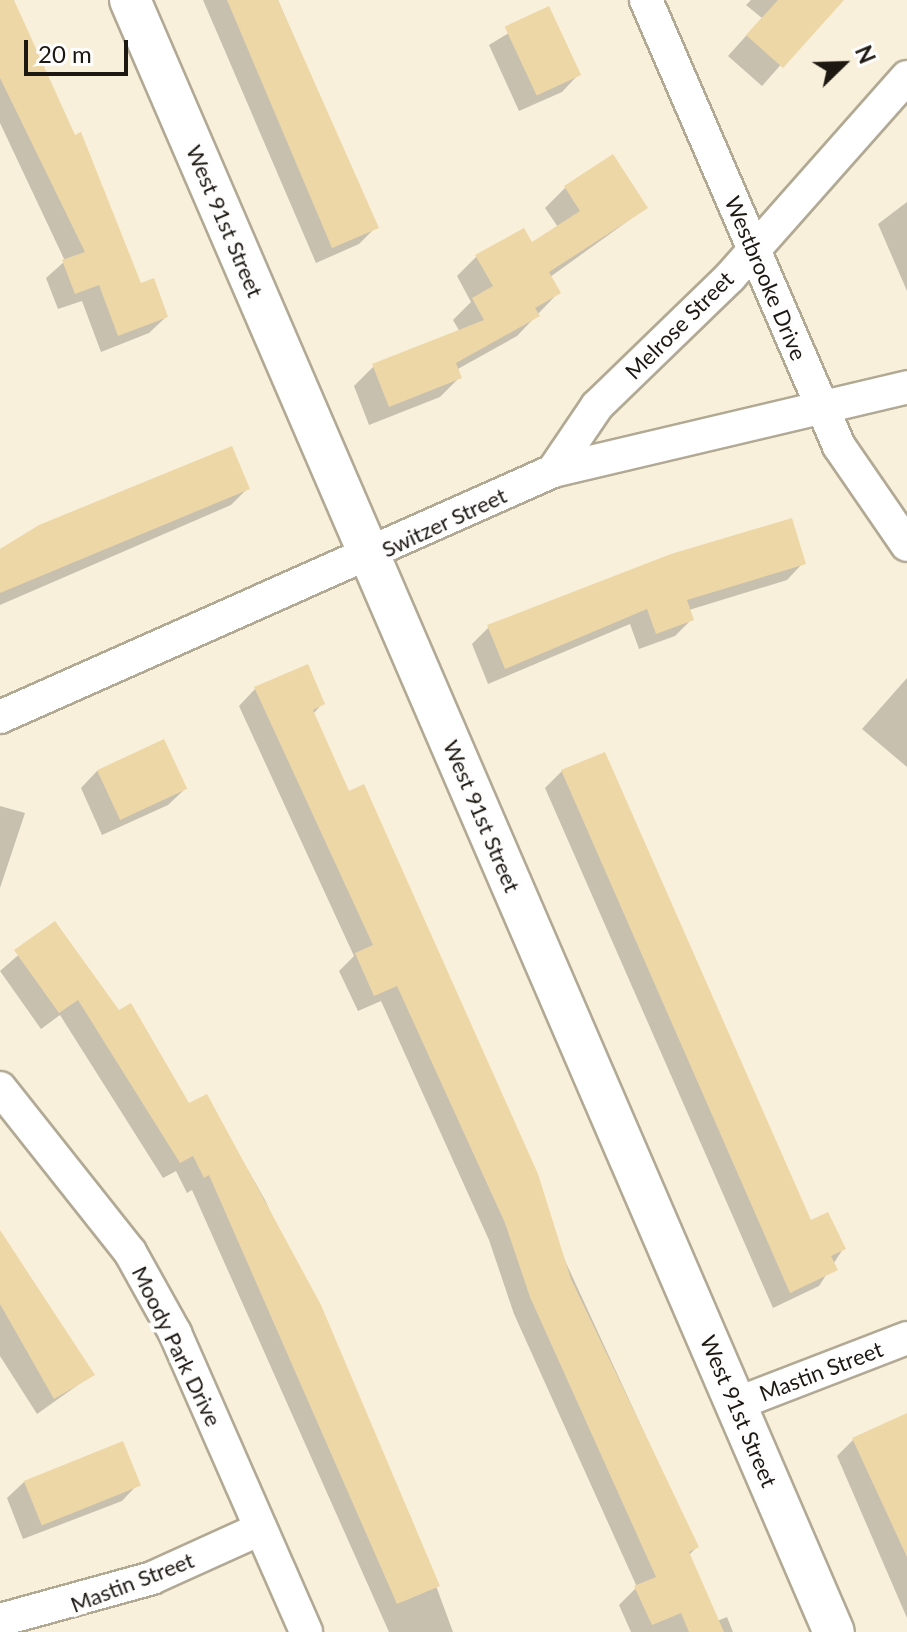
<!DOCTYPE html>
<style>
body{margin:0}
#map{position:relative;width:907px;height:1632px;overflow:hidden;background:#f9f0db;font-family:Lato,sans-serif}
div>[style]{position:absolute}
.shadow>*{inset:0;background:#0003}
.building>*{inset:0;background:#edd7a7;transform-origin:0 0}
.roads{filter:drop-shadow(2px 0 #b2a995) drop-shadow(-2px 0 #b2a995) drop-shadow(0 2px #b2a995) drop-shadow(0 -2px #b2a995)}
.minor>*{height:32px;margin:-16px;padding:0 16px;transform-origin:16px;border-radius:16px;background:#fff}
.tertiary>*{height:40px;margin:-20px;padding:0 20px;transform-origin:20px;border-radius:20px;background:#fff}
span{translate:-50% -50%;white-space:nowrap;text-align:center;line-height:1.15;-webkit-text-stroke:8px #fefefe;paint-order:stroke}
.street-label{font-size:22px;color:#1d1912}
.north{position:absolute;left:803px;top:24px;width:80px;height:80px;-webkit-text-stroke:6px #fefefe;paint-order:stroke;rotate:67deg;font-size:22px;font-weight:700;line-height:32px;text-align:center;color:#1d1912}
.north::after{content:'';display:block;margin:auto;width:28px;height:36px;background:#1d1912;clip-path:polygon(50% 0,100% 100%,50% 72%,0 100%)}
.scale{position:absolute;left:24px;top:40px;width:104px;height:36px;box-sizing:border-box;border:4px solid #1d1912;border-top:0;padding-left:10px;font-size:24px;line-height:28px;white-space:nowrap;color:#1d1912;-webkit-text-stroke:6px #fefefe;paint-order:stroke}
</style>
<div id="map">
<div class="shadow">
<div style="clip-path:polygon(203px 0,278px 0,376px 227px,359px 244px,316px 263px)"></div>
<div style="clip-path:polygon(751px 0,838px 0,762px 86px,728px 56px,762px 18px,746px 5px)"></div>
<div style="clip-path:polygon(548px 9px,578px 75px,562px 92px,519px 111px,489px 45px)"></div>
<div style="clip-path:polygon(0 19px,140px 286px,166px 317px,149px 333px,101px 352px,82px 301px,58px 309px,46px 278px,65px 261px,0 123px)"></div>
<div style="clip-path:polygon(565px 188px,646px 208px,550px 277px,558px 293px,517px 336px,456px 370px,460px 377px,440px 397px,369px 425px,354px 386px,374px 366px,460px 332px,453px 320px,471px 302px,457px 276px,476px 257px,531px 244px,558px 227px,545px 208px)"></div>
<div style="clip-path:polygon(907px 202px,907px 291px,878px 224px)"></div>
<div style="clip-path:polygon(248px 488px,231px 505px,0 605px,0 549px)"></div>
<div style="clip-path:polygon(803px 563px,787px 580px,689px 610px,692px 619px,675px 636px,639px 649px,630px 624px,488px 684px,472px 644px,489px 627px)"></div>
<div style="clip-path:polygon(907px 678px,907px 767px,862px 729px)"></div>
<div style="clip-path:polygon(255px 689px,323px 703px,313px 714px,697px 1547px,689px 1555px,717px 1621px,727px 1617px,733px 1632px,631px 1632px,619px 1605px,637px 1587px,514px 1314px,489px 1240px,381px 1001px,358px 1011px,339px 971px,354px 956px,239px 706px)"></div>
<div style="clip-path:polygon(97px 771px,185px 789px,168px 805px,102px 835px,81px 788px)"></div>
<div style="clip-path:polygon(562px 771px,810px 1222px,843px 1249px,819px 1286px,773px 1308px,545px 788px)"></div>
<div style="clip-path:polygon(0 806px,25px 813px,0 888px)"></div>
<div style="clip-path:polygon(54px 924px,188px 1106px,206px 1096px,265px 1200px,411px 1518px,453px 1632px,389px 1632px,192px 1190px,187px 1193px,176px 1171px,163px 1178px,60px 1015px,41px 1029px,0 971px)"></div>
<div style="clip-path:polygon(0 1233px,92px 1375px,37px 1414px,0 1356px)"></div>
<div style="clip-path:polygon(907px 1430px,907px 1618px,837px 1456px,854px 1439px)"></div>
<div style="clip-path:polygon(24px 1482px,138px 1484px,122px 1501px,23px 1539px,7px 1498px)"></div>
</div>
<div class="building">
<div style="clip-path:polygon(0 0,14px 0,75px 135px,81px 132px,141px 283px,154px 278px,168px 317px,118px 336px,99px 285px,75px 294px,62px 260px,85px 252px,0 78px)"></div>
<div style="clip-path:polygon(227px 0,278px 0,379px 228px,332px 248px)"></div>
<div style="clip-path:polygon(778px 0,844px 0,783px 68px,746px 35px)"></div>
<div style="left:549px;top:6px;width:76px;height:49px;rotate:65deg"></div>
<div style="clip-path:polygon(613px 154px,648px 208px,549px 272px,561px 293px,535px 308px,540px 316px,456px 363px,462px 378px,389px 407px,372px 364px,484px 320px,472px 298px,493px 286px,475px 255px,524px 228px,532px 242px,580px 211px,564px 186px)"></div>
<div style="clip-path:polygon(232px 446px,250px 489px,0 593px,0 549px,39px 525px)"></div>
<div style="clip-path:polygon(792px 518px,806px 564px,687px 600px,694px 620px,656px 634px,647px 609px,505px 669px,487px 625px,671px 554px)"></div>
<div style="clip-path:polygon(308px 664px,325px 704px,313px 710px,349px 791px,364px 784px,538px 1174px,571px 1279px,699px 1547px,689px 1552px,724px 1632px,689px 1632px,681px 1613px,652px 1625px,634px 1586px,656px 1577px,530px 1297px,505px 1223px,397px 986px,374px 996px,355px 953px,373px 945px,254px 687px)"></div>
<div style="left:164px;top:739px;width:55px;height:74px;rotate:65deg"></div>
<div style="clip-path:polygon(605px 752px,811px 1220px,828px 1212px,846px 1249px,831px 1256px,838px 1270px,790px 1293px,561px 770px)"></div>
<div style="clip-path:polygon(55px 921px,119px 1010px,131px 1003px,189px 1103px,207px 1094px,321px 1305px,440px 1586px,397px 1604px,209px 1175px,204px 1178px,193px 1156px,180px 1163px,78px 1000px,59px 1013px,14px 950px)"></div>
<div style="clip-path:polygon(0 1230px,95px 1375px,54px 1399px,0 1304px)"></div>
<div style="clip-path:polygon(907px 1413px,907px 1557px,852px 1438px)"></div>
<div style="left:123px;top:1441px;width:48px;height:107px;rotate:68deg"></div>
</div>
<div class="roads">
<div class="minor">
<div style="left:646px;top:0;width:486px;rotate:66.6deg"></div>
<div style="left:839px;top:446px;width:120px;rotate:55.5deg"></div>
<div style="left:553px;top:471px;width:78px;rotate:-55.9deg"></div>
<div style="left:597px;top:406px;width:185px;rotate:-44.1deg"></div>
<div style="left:730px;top:277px;width:267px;rotate:-48.5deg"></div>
<div style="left:0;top:717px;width:605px;rotate:-23.98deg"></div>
<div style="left:553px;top:471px;width:364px;rotate:-13.3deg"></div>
<div style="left:0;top:1088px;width:209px;rotate:51.6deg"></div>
<div style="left:130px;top:1252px;width:93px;rotate:60.9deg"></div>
<div style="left:175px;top:1333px;width:326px;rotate:66.3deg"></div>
<div style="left:736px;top:1404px;width:183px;rotate:-21.1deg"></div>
<div style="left:0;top:1620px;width:158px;rotate:-15.4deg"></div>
<div style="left:152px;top:1578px;width:119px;rotate:-24.4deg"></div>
</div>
<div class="tertiary">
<div style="left:130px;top:0;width:1777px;rotate:66.67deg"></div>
</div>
</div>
<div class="street-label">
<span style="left:225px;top:221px;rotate:67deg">West 91st Street</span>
<span style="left:766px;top:278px;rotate:67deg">Westbrooke Drive</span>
<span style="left:679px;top:325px;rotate:-45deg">Melrose Street</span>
<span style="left:444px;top:522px;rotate:-25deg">Switzer Street</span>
<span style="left:482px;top:816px;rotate:67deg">West 91st Street</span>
<span style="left:177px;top:1346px;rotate:64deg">Moody Park Drive</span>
<span style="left:821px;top:1371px;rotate:-21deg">Mastin Street</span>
<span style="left:739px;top:1411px;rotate:67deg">West 91st Street</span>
<span style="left:132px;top:1582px;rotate:-21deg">Mastin Street</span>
</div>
<div class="north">N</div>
<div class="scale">20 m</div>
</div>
